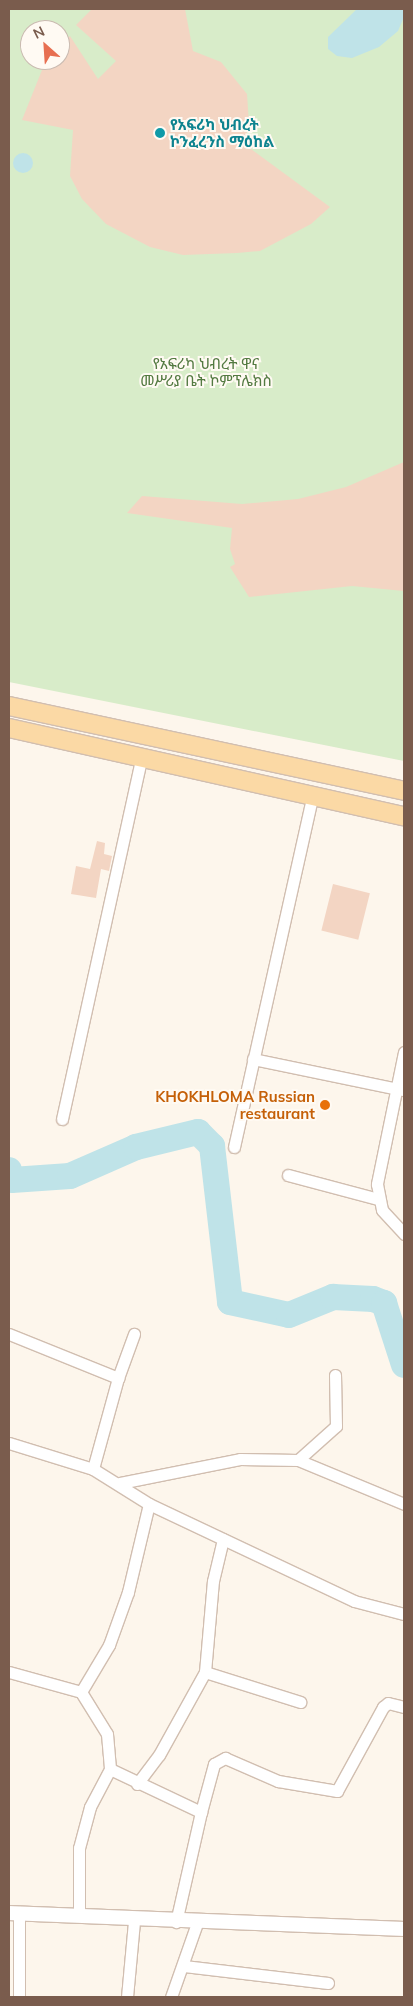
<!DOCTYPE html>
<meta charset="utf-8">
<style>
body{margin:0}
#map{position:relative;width:413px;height:2006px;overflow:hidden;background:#fdf6ec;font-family:Mulish,"Noto Sans Ethiopic",sans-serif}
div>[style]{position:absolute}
.green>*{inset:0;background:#d8ecc9}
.water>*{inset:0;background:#bfe3e8}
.round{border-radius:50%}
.river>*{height:26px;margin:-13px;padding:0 13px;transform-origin:13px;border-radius:13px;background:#bfe3e8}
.building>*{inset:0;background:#f3d5c3;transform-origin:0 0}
.roads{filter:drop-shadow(1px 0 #d1beb0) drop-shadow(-1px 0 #d1beb0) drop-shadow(0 1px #d1beb0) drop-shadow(0 -1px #d1beb0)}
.minor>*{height:11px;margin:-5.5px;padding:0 5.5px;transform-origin:5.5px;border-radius:5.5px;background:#fff}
.tertiary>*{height:14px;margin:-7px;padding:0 7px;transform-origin:7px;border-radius:7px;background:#fff}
.primary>*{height:18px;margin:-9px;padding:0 9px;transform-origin:9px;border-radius:9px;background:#fbd9a5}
.dots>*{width:14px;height:14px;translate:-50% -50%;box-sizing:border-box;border:2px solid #fffaf3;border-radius:50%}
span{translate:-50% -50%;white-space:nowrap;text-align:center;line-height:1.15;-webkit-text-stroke:4px #fffaf3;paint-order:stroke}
.culture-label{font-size:15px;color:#0d838f;font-weight:700}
.left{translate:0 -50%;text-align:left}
.park-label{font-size:15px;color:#537a41}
.food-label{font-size:15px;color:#c56008;font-weight:700}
.right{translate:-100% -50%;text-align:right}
.frame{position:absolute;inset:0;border:10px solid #7a5c4d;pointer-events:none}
.north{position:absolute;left:20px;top:20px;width:50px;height:50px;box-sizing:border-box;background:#fffaf3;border:1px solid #cabbb1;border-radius:50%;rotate:334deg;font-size:14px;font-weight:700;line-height:20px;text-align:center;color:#7a5c4d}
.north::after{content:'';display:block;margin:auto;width:18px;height:22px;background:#e76f51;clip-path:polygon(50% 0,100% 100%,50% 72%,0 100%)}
</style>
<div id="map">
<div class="green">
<div style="clip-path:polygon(evenodd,9px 9px,404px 9px,404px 761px,9px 682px,9px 9px,30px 30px,60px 30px,60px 60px,30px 60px,30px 30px)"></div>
</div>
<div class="water">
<div style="clip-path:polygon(357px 9px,404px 9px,404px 17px,398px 31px,379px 47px,352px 58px,337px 56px,328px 49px,328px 37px)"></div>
<div class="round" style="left:13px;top:153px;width:20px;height:20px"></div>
</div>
<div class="river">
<div style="left:9px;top:1170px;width:10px;rotate:73deg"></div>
<div style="left:12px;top:1180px;width:58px;rotate:-3.9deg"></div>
<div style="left:70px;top:1176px;width:72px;rotate:-23.7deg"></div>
<div style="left:136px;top:1147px;width:64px;rotate:-13.6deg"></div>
<div style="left:198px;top:1132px;width:20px;rotate:45deg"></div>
<div style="left:212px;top:1146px;width:157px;rotate:83.4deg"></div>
<div style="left:230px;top:1302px;width:60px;rotate:12.4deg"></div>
<div style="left:289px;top:1315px;width:48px;rotate:-22.2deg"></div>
<div style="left:333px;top:1297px;width:40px;rotate:2.9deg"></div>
<div style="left:373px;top:1299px;width:12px;rotate:20deg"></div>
<div style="left:384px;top:1303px;width:65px;rotate:72.1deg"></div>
</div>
<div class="building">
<div style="clip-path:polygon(92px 9px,185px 9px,193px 51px,221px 62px,247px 94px,249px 124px,244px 144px,330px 207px,311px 224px,260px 251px,237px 253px,183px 255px,150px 247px,106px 224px,82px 199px,70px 176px,73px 130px,22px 120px,46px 60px,60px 60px,60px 46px,70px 36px,98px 79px,116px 61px,76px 25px)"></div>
<div style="clip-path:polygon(404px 462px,404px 591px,352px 586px,249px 597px,230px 567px,235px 564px,230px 549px,232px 528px,127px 513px,142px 496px,242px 504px,298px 499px,346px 487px)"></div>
<div style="clip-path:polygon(97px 841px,105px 843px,104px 854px,112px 856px,109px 871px,101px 869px,96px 898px,71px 894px,76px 866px,90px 869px)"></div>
<div style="left:333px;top:884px;width:38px;height:48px;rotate:14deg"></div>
</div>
<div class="roads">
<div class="minor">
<div style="left:404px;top:1052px;width:135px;rotate:101.6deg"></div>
<div style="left:377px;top:1184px;width:26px;rotate:79deg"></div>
<div style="left:382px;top:1210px;width:33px;rotate:47deg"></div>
<div style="left:253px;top:1059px;width:153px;rotate:11.7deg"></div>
<div style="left:62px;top:1119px;width:372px;rotate:-77.6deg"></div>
<div style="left:234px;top:1147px;width:363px;rotate:-77.4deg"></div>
<div style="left:288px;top:1175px;width:93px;rotate:14.9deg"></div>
<div style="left:9px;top:1334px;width:118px;rotate:22deg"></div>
<div style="left:118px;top:1378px;width:94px;rotate:105.4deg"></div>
<div style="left:118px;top:1378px;width:47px;rotate:-70deg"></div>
<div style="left:9px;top:1443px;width:88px;rotate:17.2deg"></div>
<div style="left:93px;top:1469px;width:66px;rotate:32deg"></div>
<div style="left:149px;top:1504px;width:227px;rotate:25.3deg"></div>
<div style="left:354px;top:1601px;width:52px;rotate:14.6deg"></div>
<div style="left:298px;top:1460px;width:51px;rotate:-41.8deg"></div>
<div style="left:336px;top:1426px;width:51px;rotate:-91.1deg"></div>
<div style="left:120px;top:1483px;width:122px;rotate:-11.3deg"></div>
<div style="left:240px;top:1459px;width:58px;rotate:1deg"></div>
<div style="left:298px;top:1460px;width:115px;rotate:22.5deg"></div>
<div style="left:9px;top:1672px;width:75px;rotate:15.5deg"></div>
<div style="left:81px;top:1692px;width:49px;rotate:58.2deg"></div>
<div style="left:107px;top:1734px;width:35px;rotate:85deg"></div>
<div style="left:110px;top:1769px;width:43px;rotate:117.8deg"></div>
<div style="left:90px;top:1807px;width:42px;rotate:105deg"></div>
<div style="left:79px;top:1848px;width:68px;rotate:90deg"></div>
<div style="left:205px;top:1672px;width:100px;rotate:17.5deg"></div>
<div style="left:81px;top:1692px;width:55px;rotate:-59.2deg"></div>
<div style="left:109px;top:1645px;width:56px;rotate:-70.3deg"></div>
<div style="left:128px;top:1592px;width:90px;rotate:-76.6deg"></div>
<div style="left:110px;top:1769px;width:101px;rotate:25.3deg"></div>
<div style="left:201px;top:1812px;width:113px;rotate:102.8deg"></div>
<div style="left:137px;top:1784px;width:36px;rotate:-53deg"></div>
<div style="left:159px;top:1755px;width:95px;rotate:-61deg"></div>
<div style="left:205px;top:1672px;width:91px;rotate:-85deg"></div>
<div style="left:213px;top:1581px;width:43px;rotate:-76.6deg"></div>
<div style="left:201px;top:1812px;width:50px;rotate:-74.8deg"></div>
<div style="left:214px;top:1764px;width:13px;rotate:-29deg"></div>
<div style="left:225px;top:1758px;width:58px;rotate:23.5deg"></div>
<div style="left:278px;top:1781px;width:60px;rotate:9.6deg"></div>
<div style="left:337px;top:1791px;width:96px;rotate:-61.3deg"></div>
<div style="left:383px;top:1707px;width:6px;rotate:-39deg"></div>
<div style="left:388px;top:1703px;width:16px;rotate:14deg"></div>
<div style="left:184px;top:1966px;width:145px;rotate:6.7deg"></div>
<div style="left:19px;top:1997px;width:83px;rotate:-90deg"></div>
<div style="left:127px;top:1997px;width:76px;rotate:-84.7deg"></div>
<div style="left:171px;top:1997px;width:78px;rotate:-70.6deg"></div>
</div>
<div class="tertiary">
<div style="left:9px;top:1913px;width:395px;rotate:2.3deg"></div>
</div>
<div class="primary">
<div style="left:9px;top:706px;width:404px;rotate:12.1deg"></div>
<div style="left:9px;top:728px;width:405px;rotate:12.6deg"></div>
</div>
</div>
<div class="dots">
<div style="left:160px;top:133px;background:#0f9aa8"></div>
<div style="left:325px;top:1105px;background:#e8710a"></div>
</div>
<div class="culture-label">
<span class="left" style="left:170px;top:133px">የአፍሪካ ህብረት<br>ኮንፈረንስ ማዕከል</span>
</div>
<div class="park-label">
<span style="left:206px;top:372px">የአፍሪካ ህብረት ዋና<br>መሥሪያ ቤት ኮምፕሌክስ</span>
</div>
<div class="food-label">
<span class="right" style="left:315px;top:1105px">KHOKHLOMA Russian<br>restaurant</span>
</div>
<div class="frame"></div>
<div class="north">N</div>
</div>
